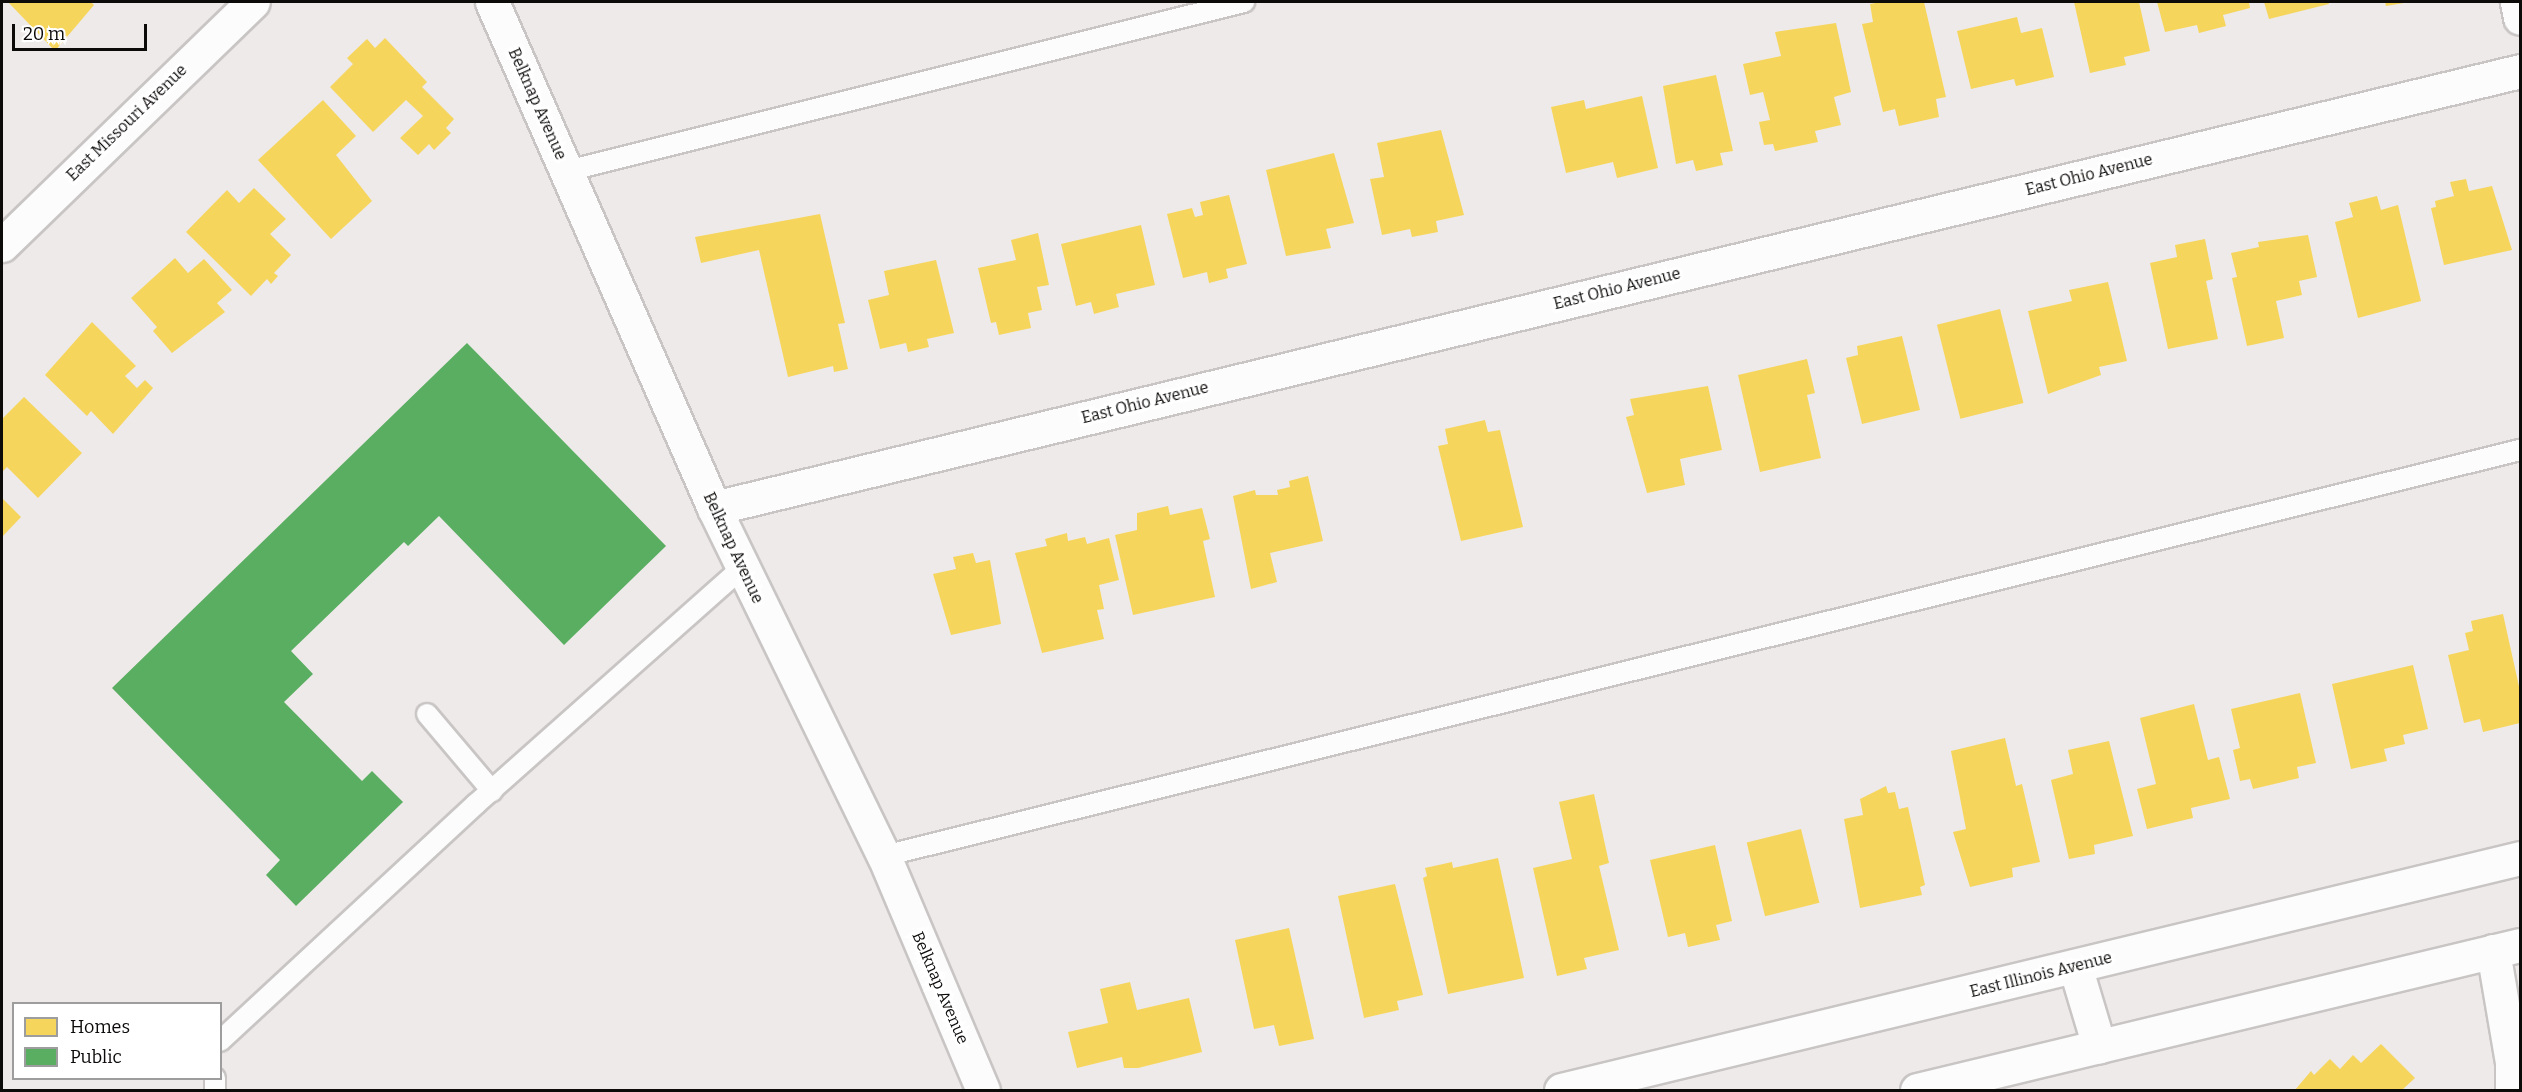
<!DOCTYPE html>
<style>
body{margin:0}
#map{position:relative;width:2522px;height:1092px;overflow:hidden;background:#eeeae9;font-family:Bitter,serif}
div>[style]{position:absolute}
.homes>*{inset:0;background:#f6d55c;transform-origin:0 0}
.public>*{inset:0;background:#5aae61}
.roads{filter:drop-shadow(2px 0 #c8c5c4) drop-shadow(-2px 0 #c8c5c4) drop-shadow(0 2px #c8c5c4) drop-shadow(0 -2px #c8c5c4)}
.service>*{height:20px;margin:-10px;padding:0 10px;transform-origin:10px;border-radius:10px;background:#fcfcfc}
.minor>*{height:33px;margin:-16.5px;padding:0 16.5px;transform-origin:16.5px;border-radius:16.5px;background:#fcfcfc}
.secondary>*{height:33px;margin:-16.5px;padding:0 16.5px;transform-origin:16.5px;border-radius:16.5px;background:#fcfcfc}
span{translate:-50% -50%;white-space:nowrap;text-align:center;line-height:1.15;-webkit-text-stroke:6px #fff;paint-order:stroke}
.street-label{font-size:16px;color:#0d0b0a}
.frame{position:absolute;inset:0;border:3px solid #0d0b0a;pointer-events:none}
.legend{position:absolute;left:12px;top:1002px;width:210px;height:78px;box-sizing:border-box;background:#fff;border:2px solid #9e9d9d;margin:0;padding:8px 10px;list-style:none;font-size:18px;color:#0d0b0a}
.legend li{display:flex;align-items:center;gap:12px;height:30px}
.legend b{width:30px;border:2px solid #9e9d9d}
.scale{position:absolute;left:12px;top:24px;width:135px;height:27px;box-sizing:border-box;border:3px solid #0d0b0a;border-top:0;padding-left:8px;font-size:18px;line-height:21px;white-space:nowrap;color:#0d0b0a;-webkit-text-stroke:4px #fff;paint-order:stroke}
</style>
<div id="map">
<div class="homes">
<div style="clip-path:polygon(8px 2px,91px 2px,94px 5px,55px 51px)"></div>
<div style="clip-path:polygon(1881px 2px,1924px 2px,1946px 97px,1936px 99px,1939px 117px,1899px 126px,1895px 109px,1883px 112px,1862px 24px,1873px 22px,1870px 4px)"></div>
<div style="clip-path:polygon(2074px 2px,2139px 2px,2150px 51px,2124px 57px,2126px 65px,2090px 73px)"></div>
<div style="clip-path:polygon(2157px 2px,2249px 2px,2250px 8px,2223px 15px,2226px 26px,2199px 33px,2197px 25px,2165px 32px)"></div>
<div style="clip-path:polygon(2264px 2px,2328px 2px,2329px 4px,2269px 19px)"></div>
<div style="clip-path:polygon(2385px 2px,2410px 2px,2386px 6px)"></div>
<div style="clip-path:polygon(2017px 17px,2021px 33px,2042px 28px,2054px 77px,2016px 86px,2014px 79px,1971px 89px,1957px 31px)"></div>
<div style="clip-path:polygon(1836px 23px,1851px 92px,1834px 97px,1841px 125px,1815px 131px,1818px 142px,1775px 151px,1773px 144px,1764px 145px,1759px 122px,1770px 120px,1763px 92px,1750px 95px,1743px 64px,1781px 56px,1775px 32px)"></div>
<div style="clip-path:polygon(385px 38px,427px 82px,422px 87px,454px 119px,446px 128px,451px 133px,434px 150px,429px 144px,418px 155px,400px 138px,423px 116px,406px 100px,373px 132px,330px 87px,353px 64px,347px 58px,367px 39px,375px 48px)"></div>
<div style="clip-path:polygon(1716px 75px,1733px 151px,1720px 153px,1723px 165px,1696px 171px,1693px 160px,1676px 164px,1663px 86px)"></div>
<div style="clip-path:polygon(1642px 96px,1658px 168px,1617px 178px,1613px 162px,1566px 173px,1551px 107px,1584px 100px,1586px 109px)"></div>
<div style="clip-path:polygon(323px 100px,356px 136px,336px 155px,372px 201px,331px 239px,258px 160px)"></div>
<div style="clip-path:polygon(1441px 130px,1464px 215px,1436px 221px,1438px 232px,1412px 237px,1410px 229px,1382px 235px,1370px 179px,1384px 177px,1377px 143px)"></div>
<div style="clip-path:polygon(1334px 153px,1354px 223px,1326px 229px,1331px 248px,1286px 256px,1266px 170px)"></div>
<div style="clip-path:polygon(2466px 179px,2469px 191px,2492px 186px,2512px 250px,2444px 265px,2431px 208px,2436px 207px,2435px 201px,2454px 196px,2450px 182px)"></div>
<div style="clip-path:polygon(254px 188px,286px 219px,270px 234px,291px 255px,274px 273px,278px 276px,271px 284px,267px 279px,251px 296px,186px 232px,227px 190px,239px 203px)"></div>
<div style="clip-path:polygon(1229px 195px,1247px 264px,1226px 269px,1228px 278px,1209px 283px,1207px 272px,1183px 278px,1167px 214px,1192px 208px,1195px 217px,1203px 215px,1200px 202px)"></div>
<div style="clip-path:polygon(2377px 196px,2381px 210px,2398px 205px,2421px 301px,2358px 318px,2335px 222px,2353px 217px,2349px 203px)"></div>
<div style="clip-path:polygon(820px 214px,845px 323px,838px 324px,848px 369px,834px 372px,833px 366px,788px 377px,759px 250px,701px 263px,695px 237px)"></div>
<div style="clip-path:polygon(1141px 225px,1155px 285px,1116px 294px,1119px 307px,1094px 314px,1091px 302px,1076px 306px,1061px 244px)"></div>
<div style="clip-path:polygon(1038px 233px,1049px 285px,1037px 287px,1042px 310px,1028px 313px,1031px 328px,999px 335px,996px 322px,991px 323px,978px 268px,1016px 260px,1011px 240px)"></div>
<div style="clip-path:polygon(2308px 235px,2317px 277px,2299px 281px,2302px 295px,2276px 301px,2284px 338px,2247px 346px,2232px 278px,2237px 277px,2231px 253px,2259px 247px,2258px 242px)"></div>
<div style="clip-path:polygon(2205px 239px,2213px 279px,2206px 281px,2218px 339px,2168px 349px,2150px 263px,2177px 257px,2175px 245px)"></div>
<div style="clip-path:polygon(175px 258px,188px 273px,204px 259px,232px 290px,217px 303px,225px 312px,172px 353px,153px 331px,157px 327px,131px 298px)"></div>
<div style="clip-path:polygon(936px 260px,954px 333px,927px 339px,929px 347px,908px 352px,906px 343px,880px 349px,868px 300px,889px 295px,884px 271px)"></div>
<div style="clip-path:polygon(2108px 282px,2127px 361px,2099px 367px,2101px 375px,2048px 394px,2028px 311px,2072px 301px,2069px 290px)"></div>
<div style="left:2000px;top:309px;width:97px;height:65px;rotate:76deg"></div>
<div style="clip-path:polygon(92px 322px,136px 366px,125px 376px,137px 388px,145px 380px,153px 388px,113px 434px,91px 411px,87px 416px,45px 375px)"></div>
<div style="clip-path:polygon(1902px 336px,1920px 410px,1862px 424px,1846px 358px,1858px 355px,1857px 346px)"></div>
<div style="clip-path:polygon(1807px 359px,1815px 393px,1807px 395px,1821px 458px,1760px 472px,1738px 375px)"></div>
<div style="clip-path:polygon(1708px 386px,1722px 450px,1680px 459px,1685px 485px,1647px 493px,1626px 417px,1634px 415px,1630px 399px)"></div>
<div style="clip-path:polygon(24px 397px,82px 453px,38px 498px,7px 467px,2px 472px,2px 419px)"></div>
<div style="clip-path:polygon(1485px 420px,1488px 432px,1500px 430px,1523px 527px,1461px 541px,1438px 446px,1448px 444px,1445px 429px)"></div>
<div style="clip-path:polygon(1308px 476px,1323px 541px,1270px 553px,1277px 582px,1251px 589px,1233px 496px,1255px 490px,1256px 495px,1278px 495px,1277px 490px,1290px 487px,1289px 481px)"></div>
<div style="clip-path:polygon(2px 498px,21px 517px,2px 537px)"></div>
<div style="clip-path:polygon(1168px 506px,1170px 515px,1202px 508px,1210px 539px,1203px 541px,1215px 597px,1133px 615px,1115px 535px,1137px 530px,1137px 513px)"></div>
<div style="clip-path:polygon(1067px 533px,1068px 541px,1085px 537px,1087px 544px,1109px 538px,1119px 580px,1099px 585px,1104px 609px,1097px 610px,1104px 639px,1042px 653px,1015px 553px,1047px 546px,1045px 539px)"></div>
<div style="clip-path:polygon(973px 553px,976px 563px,990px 560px,1001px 624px,951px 635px,933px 574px,956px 569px,953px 557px)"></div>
<div style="clip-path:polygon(2503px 614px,2520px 691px,2520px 723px,2483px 732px,2480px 719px,2464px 723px,2448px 655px,2469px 650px,2465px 633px,2473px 631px,2471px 621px)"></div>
<div style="clip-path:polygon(2413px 665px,2428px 729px,2403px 735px,2405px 744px,2384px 749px,2387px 761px,2351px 769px,2332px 684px)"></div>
<div style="clip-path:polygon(2300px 693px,2316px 763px,2297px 767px,2299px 778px,2253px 789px,2250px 779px,2240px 781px,2233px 750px,2240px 748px,2231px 709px)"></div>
<div style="clip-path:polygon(2194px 704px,2208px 760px,2219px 757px,2230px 799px,2191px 808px,2193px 818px,2147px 829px,2137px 789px,2156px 784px,2140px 718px)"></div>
<div style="clip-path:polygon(2005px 738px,2016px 786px,2022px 784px,2040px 862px,2012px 868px,2013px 877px,1970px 887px,1953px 832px,1966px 829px,1951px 751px)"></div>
<div style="clip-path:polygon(2109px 741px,2133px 836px,2094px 845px,2095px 854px,2069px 859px,2051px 780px,2073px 774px,2068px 750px)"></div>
<div style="clip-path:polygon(1886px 786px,1888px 793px,1895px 792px,1899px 809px,1908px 807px,1925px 885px,1920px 887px,1922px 895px,1860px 908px,1844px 819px,1863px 815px,1860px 799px)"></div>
<div style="clip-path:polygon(1594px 794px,1609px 863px,1599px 866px,1619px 950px,1584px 958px,1587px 969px,1557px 976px,1533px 868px,1572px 859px,1559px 802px)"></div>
<div style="left:1801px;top:829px;width:76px;height:56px;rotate:76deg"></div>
<div style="clip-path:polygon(1715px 845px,1732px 921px,1716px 925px,1720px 940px,1688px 947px,1685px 933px,1668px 937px,1650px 860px)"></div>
<div style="clip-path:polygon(1498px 858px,1524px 978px,1448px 994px,1423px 878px,1427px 876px,1425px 868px,1452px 862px,1453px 868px)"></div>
<div style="clip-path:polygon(1395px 884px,1423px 995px,1397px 1001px,1399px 1010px,1364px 1018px,1338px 896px)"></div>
<div style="clip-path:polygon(1289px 928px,1314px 1039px,1279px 1046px,1274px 1025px,1254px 1029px,1235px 940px)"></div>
<div style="clip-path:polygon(1130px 982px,1137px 1010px,1189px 998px,1202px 1052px,1138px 1068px,1124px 1068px,1122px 1057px,1077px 1068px,1068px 1032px,1108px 1023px,1100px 989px)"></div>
<div style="clip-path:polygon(2381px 1044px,2415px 1078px,2402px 1090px,2295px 1090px,2311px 1071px,2314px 1075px,2330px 1059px,2340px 1069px,2353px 1055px,2361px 1063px)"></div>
</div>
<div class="public">
<div style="clip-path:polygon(467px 343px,666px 546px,564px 645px,439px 516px,408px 546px,404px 542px,291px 651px,313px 674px,284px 702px,362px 781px,372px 771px,403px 802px,296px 906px,266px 875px,280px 860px,112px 688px)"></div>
</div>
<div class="roads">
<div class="service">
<div style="left:567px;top:171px;width:698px;rotate:-14.02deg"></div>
<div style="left:427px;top:714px;width:101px;rotate:49.8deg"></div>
<div style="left:884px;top:856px;width:1686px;rotate:-13.94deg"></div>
<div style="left:220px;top:1041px;width:349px;rotate:-42.8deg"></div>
<div style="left:476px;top:804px;width:356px;rotate:-41.6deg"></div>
<div style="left:215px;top:1090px;width:12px;rotate:-90deg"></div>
</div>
<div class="minor">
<div style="left:492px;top:2px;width:553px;rotate:66.31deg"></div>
<div style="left:714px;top:508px;width:387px;rotate:64deg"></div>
<div style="left:884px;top:856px;width:254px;rotate:67.1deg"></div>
<div style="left:2517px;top:2px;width:16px;rotate:79deg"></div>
<div style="left:2px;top:245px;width:349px;rotate:-44.1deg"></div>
<div style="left:714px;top:508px;width:1858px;rotate:-13.6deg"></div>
<div style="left:2493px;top:951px;width:113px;rotate:80.3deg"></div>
<div style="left:2512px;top:1062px;width:28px;rotate:90deg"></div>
</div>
<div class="secondary">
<div style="left:2075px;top:966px;width:84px;rotate:73.3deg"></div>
<div style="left:1561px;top:1090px;width:987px;rotate:-13.6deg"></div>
<div style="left:1917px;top:1090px;width:620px;rotate:-13.52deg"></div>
</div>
</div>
<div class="street-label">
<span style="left:537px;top:104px;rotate:66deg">Belknap Avenue</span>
<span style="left:127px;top:123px;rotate:-44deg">East Missouri Avenue</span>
<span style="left:2089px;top:175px;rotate:-14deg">East Ohio Avenue</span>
<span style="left:1617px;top:289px;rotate:-14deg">East Ohio Avenue</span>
<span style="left:1145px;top:403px;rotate:-14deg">East Ohio Avenue</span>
<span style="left:733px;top:548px;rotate:65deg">Belknap Avenue</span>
<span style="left:2041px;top:975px;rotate:-14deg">East Illinois Avenue</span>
<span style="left:940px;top:988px;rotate:67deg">Belknap Avenue</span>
</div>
<div class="frame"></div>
<ul class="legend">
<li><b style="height:16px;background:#f6d55c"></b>Homes</li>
<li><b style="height:16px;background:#5aae61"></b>Public</li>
</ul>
<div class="scale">20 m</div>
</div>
